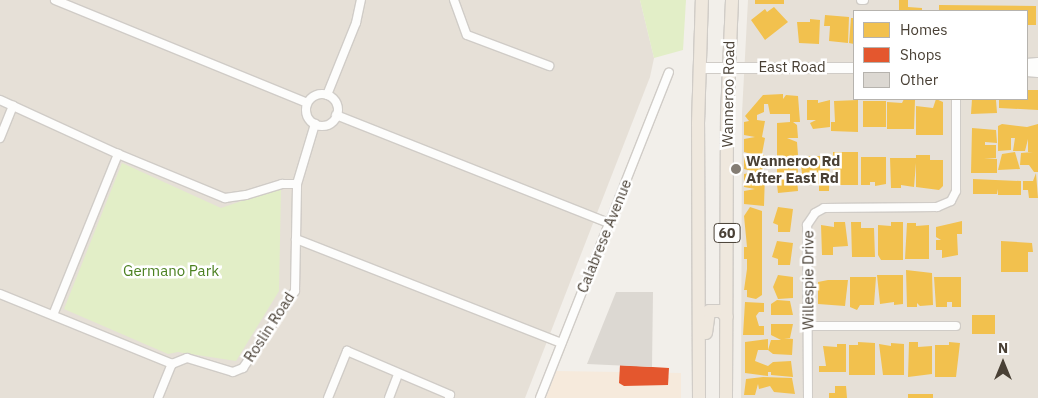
<!DOCTYPE html>
<style>
body{margin:0}
#map{position:relative;width:1038px;height:398px;overflow:hidden;background:#f2efea;font-family:"IBM Plex Sans",sans-serif}
div>[style]{position:absolute}
.residential>*{inset:0;background:#e6e0d7}
.commercial>*{inset:0;background:#f6eadc}
.green>*{inset:0;background:#e2eec7}
.homes>*{inset:0;background:#f2c14e;transform-origin:0 0}
.shops>*{inset:0;background:#e4572e}
.building>*{inset:0;background:#dcd8d2}
.roads{filter:drop-shadow(1px 0 #d0ccc7) drop-shadow(-1px 0 #d0ccc7) drop-shadow(0 1px #d0ccc7) drop-shadow(0 -1px #d0ccc7)}
.minor>*{height:8px;margin:-4px;padding:0 4px;transform-origin:4px;border-radius:4px;background:#fdfdfc}
.minor>.ring{margin:-4px;padding:0;box-sizing:content-box;background:none;border:8px solid #fdfdfc;border-radius:50%}
.tertiary>*{height:10px;margin:-5px;padding:0 5px;transform-origin:5px;border-radius:5px;background:#fdfdfc}
.trunk>*{height:12px;margin:-6px;padding:0 6px;transform-origin:6px;border-radius:6px;background:#efe8de}
.dots>*{width:14px;height:14px;translate:-50% -50%;box-sizing:border-box;border:2px solid #fff;border-radius:50%}
span{translate:-50% -50%;white-space:nowrap;text-align:center;line-height:1.15;-webkit-text-stroke:5px #fff;paint-order:stroke}
.shield-label span{padding:1px 4px;background:#fff;border:1px solid;border-radius:4px;-webkit-text-stroke-width:0}
.shield-label{font-size:14px;color:#494035;font-weight:700}
.street-label{font-size:15px;color:#494035}
.poi-label{font-size:15px;color:#494035;font-weight:700}
.left{translate:0 -50%;text-align:left}
.park-label{font-size:15px;color:#4c8122}
.legend{position:absolute;left:853px;top:10px;width:175px;height:90px;box-sizing:border-box;background:#fff;border:1px solid #b6b3ae;margin:0;padding:6px 9px;list-style:none;font-size:15px;color:#494035}
.legend li{display:flex;align-items:center;gap:10px;height:25px}
.legend b{width:25px;border:1px solid #b6b3ae}
.north{position:absolute;left:978px;top:338px;width:50px;height:50px;-webkit-text-stroke:4px #fff;paint-order:stroke;rotate:0deg;font-size:14px;font-weight:700;line-height:20px;text-align:center;color:#494035}
.north::after{content:'';display:block;margin:auto;width:18px;height:22px;background:#494035;clip-path:polygon(50% 0,100% 100%,50% 72%,0 100%)}
</style>
<div id="map">
<div class="residential">
<div style="clip-path:polygon(0 0,640px 0,654px 58px,650px 77px,525px 398px,0 398px)"></div>
<div style="clip-path:polygon(evenodd,748px 0,1038px 0,1038px 398px,741px 398px,742px 113px,748px 0,854px 11px,1027px 11px,1027px 99px,854px 99px,854px 11px)"></div>
</div>
<div class="commercial">
<div style="clip-path:polygon(556px 371px,681px 373px,681px 398px,546px 398px)"></div>
</div>
<div class="green">
<div style="clip-path:polygon(640px 0,686px 0,683px 50px,654px 58px)"></div>
<div style="clip-path:polygon(122px 163px,221px 208px,281px 188px,279px 291px,236px 361px,178px 352px,168px 354px,64px 309px)"></div>
</div>
<div class="homes">
<div style="left:755px;top:0;width:29px;height:4px"></div>
<div style="clip-path:polygon(899px 0,908px 0,908px 7px,922px 8px,922px 11px,899px 11px)"></div>
<div style="clip-path:polygon(939px 5px,1036px 6px,1036px 25px,1027px 25px,1027px 11px,939px 11px)"></div>
<div style="clip-path:polygon(774px 7px,788px 22px,765px 40px,751px 20px,765px 9px,767px 12px)"></div>
<div style="clip-path:polygon(825px 15px,849px 17px,848px 43px,829px 41px,830px 26px,824px 26px)"></div>
<div style="clip-path:polygon(851px 18px,854px 18px,854px 44px,849px 43px)"></div>
<div style="clip-path:polygon(810px 19px,820px 20px,819px 44px,799px 43px,797px 22px,810px 22px)"></div>
<div style="clip-path:polygon(1028px 90px,1038px 90px,1038px 110px,999px 108px,999px 99px,1027px 99px)"></div>
<div style="clip-path:polygon(783px 94px,783px 99px,786px 95px,798px 96px,800px 122px,793px 122px,797px 125px,798px 138px,787px 138px,797px 142px,798px 155px,787px 158px,797px 160px,798px 173px,787px 175px,797px 178px,798px 191px,778px 193px,777px 185px,777px 123px,790px 122px,790px 114px,770px 114px,768px 104px,764px 104px,764px 112px,757px 115px,757px 120px,765px 121px,762px 137px,765px 138px,762px 154px,765px 156px,762px 172px,765px 173px,764px 206px,744px 204px,744px 191px,755px 189px,744px 187px,744px 174px,755px 172px,744px 169px,744px 156px,755px 155px,744px 152px,744px 139px,755px 137px,744px 135px,744px 122px,749px 121px,745px 116px,763px 95px)"></div>
<div style="clip-path:polygon(904px 99px,915px 100px,914px 129px,887px 129px,887px 102px,902px 103px)"></div>
<div style="clip-path:polygon(936px 99px,943px 102px,943px 135px,916px 135px,916px 106px,933px 108px)"></div>
<div style="clip-path:polygon(972px 99px,996px 100px,997px 113px,971px 114px)"></div>
<div style="clip-path:polygon(807px 100px,818px 100px,818px 103px,830px 100px,830px 127px,813px 129px,810px 123px,816px 120px,807px 120px)"></div>
<div style="clip-path:polygon(858px 100px,858px 132px,831px 131px,831px 122px,835px 122px,834px 101px)"></div>
<div style="left:863px;top:101px;width:23px;height:26px"></div>
<div style="clip-path:polygon(1002px 124px,1027px 127px,1038px 124px,1038px 172px,1034px 172px,1029px 165px,1020px 165px,1021px 153px,1033px 152px,1028px 152px,1028px 139px,1025px 151px,1013px 151px,1015px 138px,1011px 138px,1011px 150px,998px 151px,998px 126px)"></div>
<div style="clip-path:polygon(972px 128px,996px 130px,997px 143px,985px 142px,985px 145px,996px 145px,996px 158px,984px 158px,997px 159px,997px 173px,971px 173px)"></div>
<div style="left:833px;top:152px;width:25px;height:33px"></div>
<div style="clip-path:polygon(1015px 152px,1020px 169px,998px 170px,1002px 154px)"></div>
<div style="clip-path:polygon(916px 155px,930px 155px,930px 160px,943px 160px,943px 186px,939px 190px,916px 187px,916px 163px,914px 187px,901px 185px,901px 188px,891px 188px,890px 158px,916px 158px)"></div>
<div style="clip-path:polygon(800px 156px,830px 156px,829px 191px,819px 191px,819px 184px,803px 183px)"></div>
<div style="clip-path:polygon(861px 157px,886px 157px,886px 184px,875px 186px,875px 182px,870px 182px,870px 185px,861px 185px)"></div>
<div style="clip-path:polygon(1036px 173px,1038px 198px,1029px 198px,1028px 190px,1023px 190px,1023px 181px,1033px 181px)"></div>
<div style="clip-path:polygon(973px 179px,1021px 181px,1021px 195px,998px 195px,998px 189px,997px 194px,973px 194px)"></div>
<div style="clip-path:polygon(750px 207px,762px 211px,762px 295px,756px 299px,747px 297px,747px 290px,744px 290px,747px 269px,747px 259px,744px 259px,744px 247px,747px 247px,744px 216px)"></div>
<div style="clip-path:polygon(778px 207px,793px 209px,790px 232px,778px 232px,778px 225px,773px 223px)"></div>
<div style="clip-path:polygon(962px 221px,962px 234px,957px 234px,958px 255px,942px 258px,942px 250px,936px 250px,936px 240px,941px 240px,936px 237px,936px 227px)"></div>
<div style="clip-path:polygon(834px 222px,845px 222px,848px 246px,833px 247px,833px 255px,822px 255px,821px 225px,834px 227px)"></div>
<div style="clip-path:polygon(851px 222px,861px 222px,861px 228px,874px 228px,875px 257px,852px 257px)"></div>
<div style="clip-path:polygon(891px 222px,903px 222px,903px 260px,881px 260px,878px 255px,878px 225px,891px 226px)"></div>
<div style="clip-path:polygon(907px 223px,916px 223px,916px 226px,929px 225px,929px 259px,905px 259px)"></div>
<div style="clip-path:polygon(777px 241px,793px 243px,790px 265px,778px 265px,778px 259px,772px 257px)"></div>
<div style="clip-path:polygon(1001px 241px,1032px 243px,1033px 252px,1028px 252px,1028px 272px,1001px 272px)"></div>
<div style="clip-path:polygon(906px 270px,932px 273px,933px 305px,920px 306px,917px 303px,917px 307px,907px 307px)"></div>
<div style="clip-path:polygon(778px 275px,793px 277px,793px 298px,778px 299px,773px 287px)"></div>
<div style="clip-path:polygon(877px 275px,903px 275px,903px 304px,894px 305px,894px 302px,880px 304px)"></div>
<div style="clip-path:polygon(850px 277px,876px 277px,874px 305px,860px 305px,857px 310px,850px 307px)"></div>
<div style="clip-path:polygon(934px 277px,961px 277px,961px 307px,952px 307px,952px 302px,947px 302px,947px 307px,936px 307px)"></div>
<div style="clip-path:polygon(828px 280px,848px 280px,845px 306px,818px 304px,818px 282px)"></div>
<div style="clip-path:polygon(777px 300px,790px 301px,793px 315px,771px 315px,771px 304px)"></div>
<div style="clip-path:polygon(745px 302px,764px 303px,764px 312px,759px 312px,756px 316px,759px 326px,764px 326px,764px 335px,743px 335px)"></div>
<div style="left:972px;top:315px;width:23px;height:19px"></div>
<div style="clip-path:polygon(771px 324px,793px 324px,790px 338px,784px 338px,793px 339px,792px 355px,773px 354px,768px 350px,771px 340px,781px 340px,771px 335px)"></div>
<div style="clip-path:polygon(768px 339px,768px 350px,758px 350px,755px 361px,768px 366px,773px 362px,791px 361px,793px 377px,771px 375px,771px 372px,768px 372px,768px 376px,745px 373px,745px 342px)"></div>
<div style="clip-path:polygon(858px 342px,875px 343px,875px 375px,849px 375px,849px 345px,858px 345px)"></div>
<div style="clip-path:polygon(909px 342px,918px 342px,918px 347px,932px 346px,932px 374px,908px 377px)"></div>
<div style="clip-path:polygon(949px 342px,960px 343px,956px 377px,935px 377px,935px 345px,949px 345px)"></div>
<div style="clip-path:polygon(891px 343px,904px 344px,904px 375px,883px 375px,879px 344px,891px 346px)"></div>
<div style="clip-path:polygon(837px 344px,846px 344px,846px 372px,819px 372px,819px 366px,826px 366px,823px 346px,837px 347px)"></div>
<div style="clip-path:polygon(763px 377px,792px 378px,795px 394px,774px 392px,770px 386px,759px 389px,758px 384px,755px 395px,744px 395px,746px 379px)"></div>
<div style="clip-path:polygon(835px 386px,846px 386px,847px 398px,829px 398px,829px 393px,835px 393px)"></div>
<div style="left:908px;top:394px;width:25px;height:4px"></div>
</div>
<div class="shops">
<div style="clip-path:polygon(620px 365px,669px 368px,668px 385px,624px 386px,619px 383px)"></div>
</div>
<div class="building">
<div style="clip-path:polygon(616px 292px,653px 292px,652px 367px,587px 364px)"></div>
</div>
<div class="roads">
<div class="minor">
<div style="left:55px;top:0;width:272px;rotate:22.2deg"></div>
<div style="left:454px;top:0;width:37px;rotate:70deg"></div>
<div style="left:467px;top:35px;width:88px;rotate:20.7deg"></div>
<div style="left:861px;top:0;width:3px"></div>
<div class="ring" style="left:306px;top:94px;width:24px;height:24px"></div>
<div style="left:327px;top:95px;width:78px;rotate:-68.1deg"></div>
<div style="left:356px;top:23px;width:24px;rotate:-78deg"></div>
<div style="left:0;top:100px;width:130px;rotate:24.6deg"></div>
<div style="left:118px;top:154px;width:116px;rotate:22.4deg"></div>
<div style="left:225px;top:198px;width:21px;rotate:-8deg"></div>
<div style="left:246px;top:195px;width:38px;rotate:-17deg"></div>
<div style="left:282px;top:184px;width:15px"></div>
<div style="left:336px;top:115px;width:294px;rotate:21.6deg"></div>
<div style="left:0;top:138px;width:35px;rotate:-68deg"></div>
<div style="left:296px;top:239px;width:285px;rotate:21.4deg"></div>
<div style="left:0;top:294px;width:186px;rotate:22.1deg"></div>
<div style="left:53px;top:315px;width:174px;rotate:-68deg"></div>
<div style="left:808px;top:326px;width:148px"></div>
<div style="left:172px;top:364px;width:16px;rotate:-22deg"></div>
<div style="left:187px;top:358px;width:48px;rotate:16.9deg"></div>
<div style="left:233px;top:372px;width:11px;rotate:-22deg"></div>
<div style="left:243px;top:368px;width:93px;rotate:-56deg"></div>
<div style="left:295px;top:291px;width:107px;rotate:-88.9deg"></div>
<div style="left:297px;top:184px;width:63px;rotate:-73.3deg"></div>
<div style="left:158px;top:398px;width:37px;rotate:-68deg"></div>
<div style="left:328px;top:398px;width:51px;rotate:-68deg"></div>
<div style="left:347px;top:351px;width:112px;rotate:23.1deg"></div>
<div style="left:450px;top:395px;width:3px;rotate:108deg"></div>
<div style="left:389px;top:398px;width:25px;rotate:-69deg"></div>
<div style="left:540px;top:398px;width:350px;rotate:-68.4deg"></div>
<div style="left:808px;top:398px;width:173px;rotate:-90.3deg"></div>
<div style="left:807px;top:225px;width:14px;rotate:-56deg"></div>
<div style="left:815px;top:213px;width:10px;rotate:-29deg"></div>
<div style="left:824px;top:208px;width:113px;rotate:-0.5deg"></div>
<div style="left:937px;top:207px;width:15px;rotate:-23deg"></div>
<div style="left:951px;top:201px;width:11px;rotate:-63deg"></div>
<div style="left:956px;top:191px;width:92px;rotate:-90deg"></div>
</div>
<div class="tertiary">
<div style="left:1027px;top:64px;width:11px;rotate:-5deg"></div>
<div style="left:699px;top:68px;width:155px"></div>
<div style="left:1027px;top:71px;width:11px;rotate:5deg"></div>
</div>
<div class="trunk">
<div style="left:706px;top:333px;width:22px;rotate:-82deg"></div>
<div style="left:709px;top:311px;width:12px"></div>
<div style="left:721px;top:311px;width:8px;rotate:45deg"></div>
<div style="left:699px;top:398px;width:274px;rotate:-90.2deg"></div>
<div style="left:698px;top:124px;width:124px;rotate:-88.2deg"></div>
<div style="left:726px;top:398px;width:283px;rotate:-89.8deg"></div>
<div style="left:727px;top:115px;width:115px;rotate:-87.5deg"></div>
</div>
</div>
<div class="dots">
<div style="left:736px;top:169px;background:#847d74"></div>
</div>
<div class="shield-label">
<span style="left:727px;top:233px">60</span>
</div>
<div class="street-label">
<span style="left:792px;top:67px">East Road</span>
<span style="left:728px;top:94px;rotate:-89deg">Wanneroo Road</span>
<span style="left:604px;top:236px;rotate:-68deg">Calabrese Avenue</span>
<span style="left:808px;top:280px;rotate:-90deg">Willespie Drive</span>
<span style="left:269px;top:327px;rotate:-57deg">Roslin Road</span>
</div>
<div class="poi-label">
<span class="left" style="left:746px;top:169px">Wanneroo Rd<br>After East Rd</span>
</div>
<div class="park-label">
<span style="left:171px;top:271px">Germano Park</span>
</div>
<ul class="legend">
<li><b style="height:14px;background:#f2c14e"></b>Homes</li>
<li><b style="height:14px;background:#e4572e"></b>Shops</li>
<li><b style="height:14px;background:#dcd8d2"></b>Other</li>
</ul>
<div class="north">N</div>
</div>
